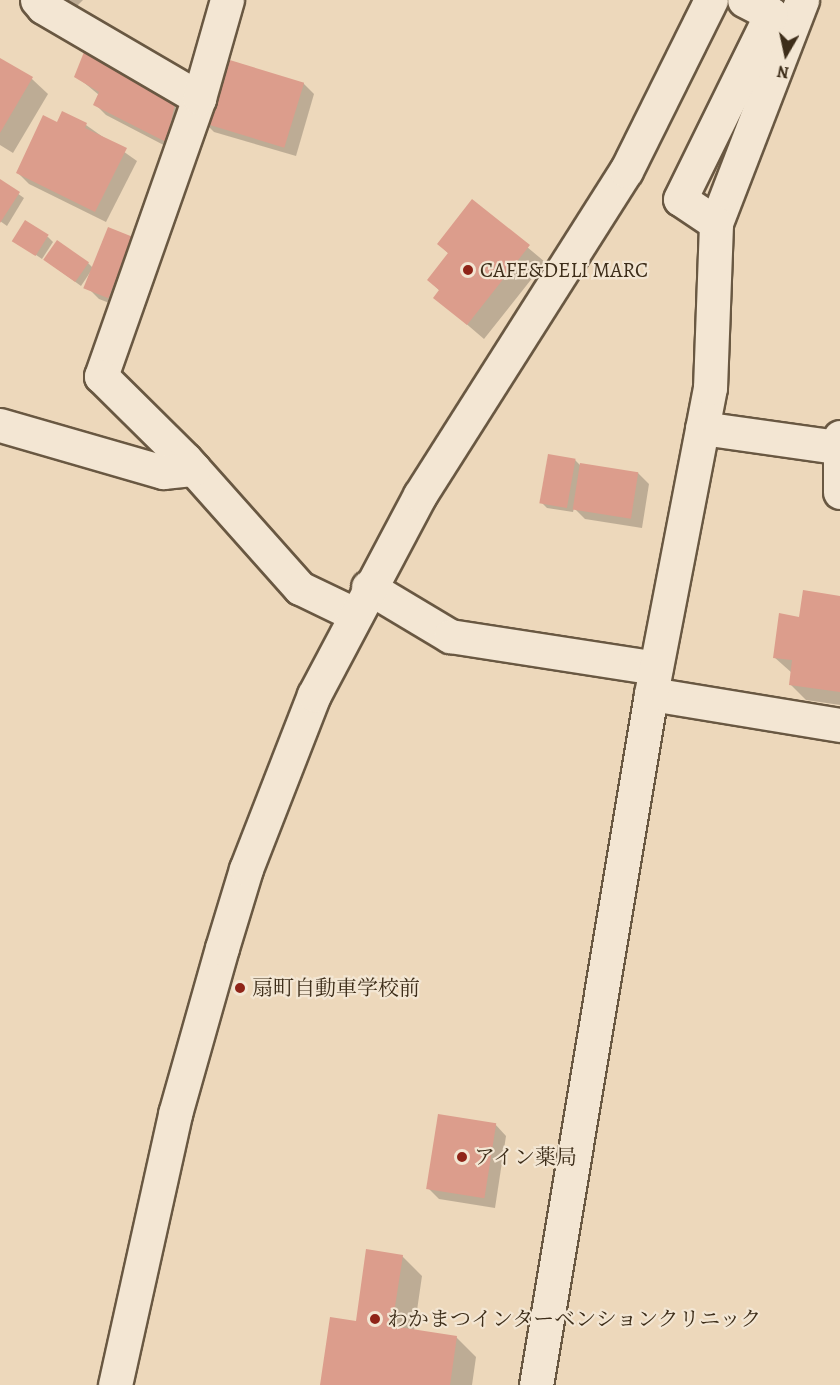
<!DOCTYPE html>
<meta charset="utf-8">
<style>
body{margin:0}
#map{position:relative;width:840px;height:1385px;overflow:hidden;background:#edd8bb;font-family:Alegreya,"Noto Serif JP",serif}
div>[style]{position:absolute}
.shadow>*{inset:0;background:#0003}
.building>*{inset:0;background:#dc9d8c;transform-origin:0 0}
.roads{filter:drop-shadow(2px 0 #695842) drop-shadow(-2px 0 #695842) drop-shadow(0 2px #695842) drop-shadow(0 -2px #695842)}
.minor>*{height:33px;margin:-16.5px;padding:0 16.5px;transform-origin:16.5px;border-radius:16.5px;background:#f3e6d3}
.dots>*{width:16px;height:16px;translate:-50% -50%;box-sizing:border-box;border:3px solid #f3e6d3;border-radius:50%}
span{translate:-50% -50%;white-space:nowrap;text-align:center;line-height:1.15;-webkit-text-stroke:4.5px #f3e6d3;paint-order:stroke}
.poi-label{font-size:21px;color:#3d2d19}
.left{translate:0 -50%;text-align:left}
.north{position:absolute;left:756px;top:24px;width:60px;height:60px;-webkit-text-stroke:4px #f3e6d3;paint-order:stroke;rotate:189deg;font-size:16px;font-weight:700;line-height:24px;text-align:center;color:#3d2d19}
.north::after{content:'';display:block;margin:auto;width:21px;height:27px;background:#3d2d19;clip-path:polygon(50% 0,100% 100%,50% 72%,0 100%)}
</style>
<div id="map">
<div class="shadow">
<div style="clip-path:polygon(65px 0,83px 0,74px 9px)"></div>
<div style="clip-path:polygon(87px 50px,187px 109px,177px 152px,106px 115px,95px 104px,99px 95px,76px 76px)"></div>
<div style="clip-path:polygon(0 59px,32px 79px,48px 94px,13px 153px,0 145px)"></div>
<div style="clip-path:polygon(303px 83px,314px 94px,296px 156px,214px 132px,203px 121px)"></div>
<div style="clip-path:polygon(58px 124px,86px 125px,137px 161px,106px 222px,29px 184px,18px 173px)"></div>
<div style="clip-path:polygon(0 181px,24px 198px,7px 226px,0 221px)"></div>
<div style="clip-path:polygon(472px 201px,545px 262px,484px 339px,435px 297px,440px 291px,429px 280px,449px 254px,439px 244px)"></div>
<div style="clip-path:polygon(48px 237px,53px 242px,42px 259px,14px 240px)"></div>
<div style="clip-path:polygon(133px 238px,122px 308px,99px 299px,88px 288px)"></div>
<div style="clip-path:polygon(45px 260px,88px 263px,93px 268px,81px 286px)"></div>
<div style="clip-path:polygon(575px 460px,581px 466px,638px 473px,649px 484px,642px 528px,585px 519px,574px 508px,573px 512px,547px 508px,542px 503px)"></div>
<div style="clip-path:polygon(840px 598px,840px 705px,806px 700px,790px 684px,792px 673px,774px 657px,800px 618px)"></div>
<div style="clip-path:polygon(495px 1124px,506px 1136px,495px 1208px,439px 1199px,428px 1188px)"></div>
<div style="clip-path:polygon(402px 1256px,422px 1276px,414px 1331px,456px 1337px,476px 1357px,472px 1385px,321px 1385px,357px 1323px)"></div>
</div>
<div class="building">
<div style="clip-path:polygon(86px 47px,177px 96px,166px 142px,93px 105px,99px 92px,74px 77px)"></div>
<div style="left:220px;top:57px;width:88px;height:68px;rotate:17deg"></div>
<div style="clip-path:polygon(0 58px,33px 77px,0 133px)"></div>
<div style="clip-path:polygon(62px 111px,87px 123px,85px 128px,127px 148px,95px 212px,16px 173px,43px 115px,57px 122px)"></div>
<div style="clip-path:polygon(0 179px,20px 192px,0 223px)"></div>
<div style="clip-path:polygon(472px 199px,530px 245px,467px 325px,433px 298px,439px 290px,427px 280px,448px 253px,437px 244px)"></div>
<div style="left:25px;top:220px;width:28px;height:25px;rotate:32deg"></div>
<div style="left:108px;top:227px;width:27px;height:66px;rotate:22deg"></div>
<div style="left:57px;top:240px;width:39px;height:24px;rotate:35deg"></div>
<div style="left:548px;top:454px;width:28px;height:50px;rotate:10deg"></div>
<div style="left:580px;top:463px;width:59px;height:47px;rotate:9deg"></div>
<div style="clip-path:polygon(803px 590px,840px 596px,840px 692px,789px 685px,792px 660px,773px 658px,779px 613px,799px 617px)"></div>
<div style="left:438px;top:1114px;width:59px;height:76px;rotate:9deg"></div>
<div style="clip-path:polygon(366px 1249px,403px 1255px,392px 1326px,457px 1336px,450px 1385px,320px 1385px,330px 1317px,356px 1321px)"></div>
</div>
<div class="roads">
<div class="minor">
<div style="left:37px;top:0;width:9px;rotate:49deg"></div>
<div style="left:43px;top:7px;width:181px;rotate:30.3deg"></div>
<div style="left:199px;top:98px;width:295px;rotate:109.4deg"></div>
<div style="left:101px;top:376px;width:118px;rotate:44.7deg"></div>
<div style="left:185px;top:459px;width:173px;rotate:48.3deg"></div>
<div style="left:300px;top:588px;width:62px;rotate:25.7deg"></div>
<div style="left:199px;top:98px;width:102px;rotate:-74.1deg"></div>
<div style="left:716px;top:223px;width:239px;rotate:-68.9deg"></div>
<div style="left:0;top:425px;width:170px;rotate:16.1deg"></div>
<div style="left:163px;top:472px;width:31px;rotate:-6deg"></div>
<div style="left:702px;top:428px;width:137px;rotate:8deg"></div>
<div style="left:840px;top:437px;width:55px;rotate:90deg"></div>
<div style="left:368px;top:587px;width:96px;rotate:30.9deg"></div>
<div style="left:450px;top:636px;width:208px;rotate:8.8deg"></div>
<div style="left:651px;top:694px;width:192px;rotate:9.3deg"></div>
<div style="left:115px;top:1385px;width:278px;rotate:-77.5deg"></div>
<div style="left:175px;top:1114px;width:173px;rotate:-74.2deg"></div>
<div style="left:222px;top:948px;width:83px;rotate:-73.1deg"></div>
<div style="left:246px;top:869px;width:187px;rotate:-68.7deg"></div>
<div style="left:314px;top:695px;width:226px;rotate:-62.1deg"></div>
<div style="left:420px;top:495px;width:384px;rotate:-57.6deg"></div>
<div style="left:626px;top:171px;width:191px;rotate:-63.6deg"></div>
<div style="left:536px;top:1385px;width:701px;rotate:-80.55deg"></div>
<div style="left:651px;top:694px;width:312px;rotate:-79.1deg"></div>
<div style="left:710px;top:388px;width:165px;rotate:-87.9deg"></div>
<div style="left:716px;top:223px;width:43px;rotate:-146.3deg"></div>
<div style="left:680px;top:199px;width:206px;rotate:-63.8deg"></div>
<div style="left:771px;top:14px;width:30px;rotate:-153deg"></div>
</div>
</div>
<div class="dots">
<div style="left:468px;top:270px;background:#8f2418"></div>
<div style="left:240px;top:988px;background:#8f2418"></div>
<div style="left:462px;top:1157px;background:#8f2418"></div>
<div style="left:375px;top:1319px;background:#8f2418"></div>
</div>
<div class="poi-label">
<span class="left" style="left:480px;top:270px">CAFE&amp;DELI MARC</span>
<span class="left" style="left:252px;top:988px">扇町自動車学校前</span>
<span class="left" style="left:474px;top:1157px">アイン薬局</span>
<span class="left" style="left:387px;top:1319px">わかまつインターベンションクリニック</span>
</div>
<div class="north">N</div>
</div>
